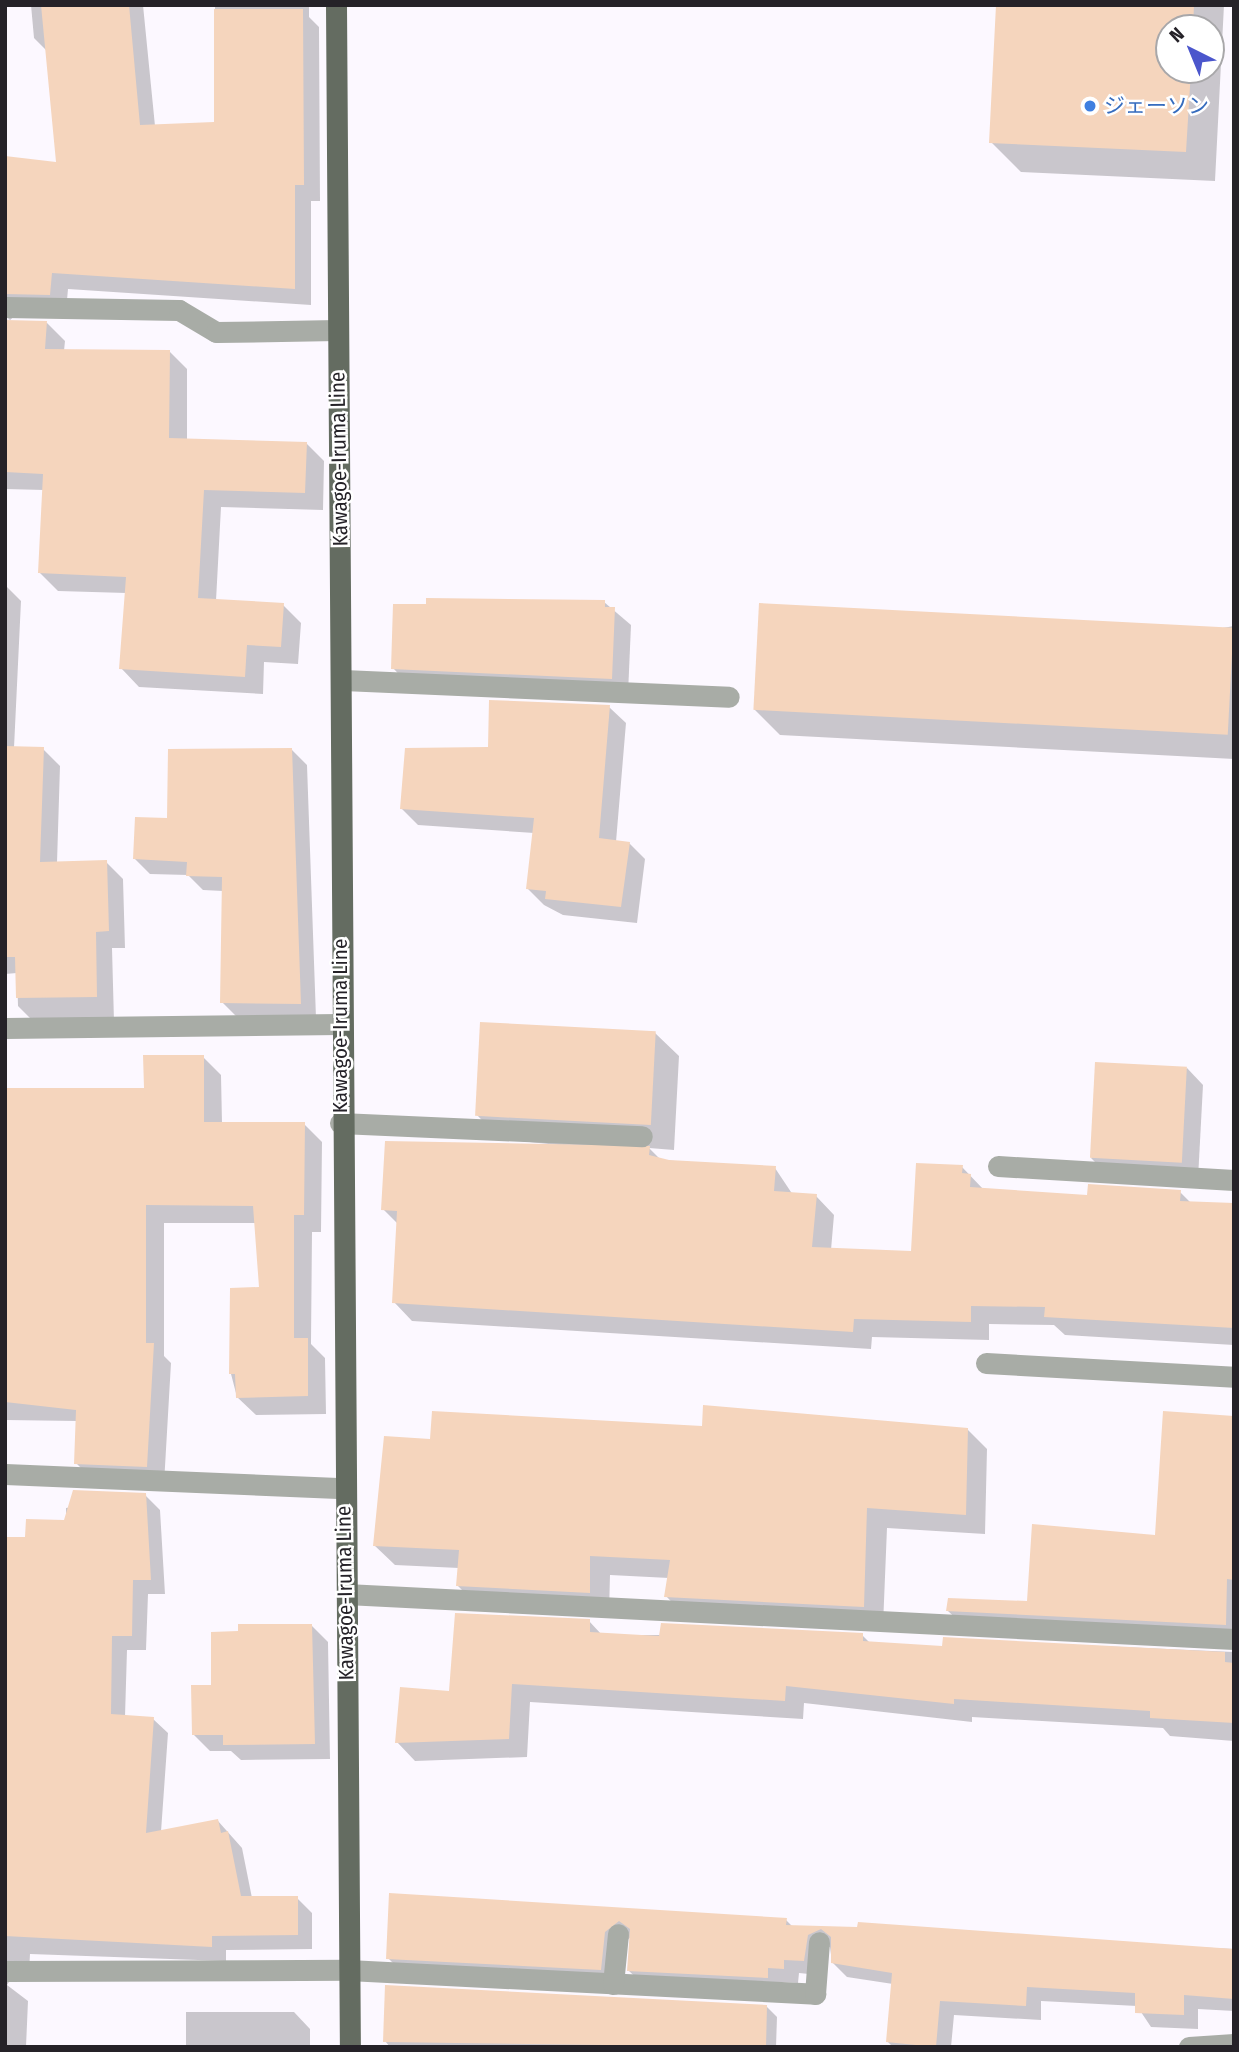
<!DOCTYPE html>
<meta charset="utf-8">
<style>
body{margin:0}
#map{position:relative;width:1239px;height:2052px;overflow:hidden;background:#fcf8ff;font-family:"Fira Sans Condensed","Noto Sans JP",sans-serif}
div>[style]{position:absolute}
.shadow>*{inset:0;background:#0003}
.building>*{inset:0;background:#f5d5bd;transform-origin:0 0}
.lane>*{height:21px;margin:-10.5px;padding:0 10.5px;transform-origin:10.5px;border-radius:10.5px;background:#a8aca6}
.street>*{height:21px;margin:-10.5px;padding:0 10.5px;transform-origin:10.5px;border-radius:10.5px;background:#a8aca6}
.primary>*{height:21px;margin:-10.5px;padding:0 10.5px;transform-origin:10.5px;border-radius:10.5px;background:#646c61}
.dots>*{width:19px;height:19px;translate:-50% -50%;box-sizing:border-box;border:4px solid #fff;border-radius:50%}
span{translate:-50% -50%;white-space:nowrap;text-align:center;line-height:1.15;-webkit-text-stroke:5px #fff;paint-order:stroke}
.shop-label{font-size:21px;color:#366cbe}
.left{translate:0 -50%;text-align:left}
.street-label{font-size:21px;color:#252228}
.frame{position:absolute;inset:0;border:7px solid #252228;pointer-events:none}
.north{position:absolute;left:1155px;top:14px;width:70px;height:70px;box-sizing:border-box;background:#fff;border:2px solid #a8a7a9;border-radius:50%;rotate:317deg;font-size:19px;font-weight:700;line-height:28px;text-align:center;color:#252228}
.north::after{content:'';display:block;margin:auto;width:24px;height:32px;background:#4b56cc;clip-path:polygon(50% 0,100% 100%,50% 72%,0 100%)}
</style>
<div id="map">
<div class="shadow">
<div style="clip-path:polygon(31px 5px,143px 5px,155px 126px,215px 124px,215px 5px,309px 5px,309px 17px,319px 27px,320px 201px,311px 201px,311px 305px,68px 289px,66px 311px,22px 310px,10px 320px,5px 315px,5px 158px,58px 164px,47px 51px,34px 38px)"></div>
<div style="clip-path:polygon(evenodd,998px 5px,1224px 5px,1215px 181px,1021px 172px,991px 142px,998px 5px,1169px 28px,1211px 28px,1211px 70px,1169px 70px,1169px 28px)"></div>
<div style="clip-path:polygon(5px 322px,47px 323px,65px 341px,64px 351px,169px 351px,187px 369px,187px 440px,306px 443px,324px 461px,323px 510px,221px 507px,216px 601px,283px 605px,301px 623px,298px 664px,264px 662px,263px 694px,139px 687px,121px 668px,126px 593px,58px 591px,40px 573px,44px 490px,5px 489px)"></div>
<div style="clip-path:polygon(5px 585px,21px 601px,14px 748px,43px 749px,60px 766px,57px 863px,106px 862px,123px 879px,125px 948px,112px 948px,114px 1021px,35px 1023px,18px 1006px,17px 973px,5px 974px)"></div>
<div style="clip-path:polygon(604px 602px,631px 625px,628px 694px,409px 685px,393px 668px)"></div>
<div style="clip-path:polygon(1234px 626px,1234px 759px,780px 735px,754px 709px)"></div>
<div style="clip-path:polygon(609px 707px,626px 723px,616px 842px,629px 843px,645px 859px,637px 923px,563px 915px,544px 905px,527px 888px,534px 833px,418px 825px,402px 809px,489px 749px)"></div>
<div style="clip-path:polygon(292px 750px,307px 765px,316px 1018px,237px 1017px,222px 1002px,223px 891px,203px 890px,188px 875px,150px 874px,135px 859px,169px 820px)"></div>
<div style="clip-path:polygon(655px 1033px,679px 1056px,674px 1150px,649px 1148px,661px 1160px,775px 1168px,793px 1195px,816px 1196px,834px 1215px,831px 1250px,912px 1252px,962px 1167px,984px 1190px,1089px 1197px,1180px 1192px,1191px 1203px,1234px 1205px,1234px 1345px,1065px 1335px,1054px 1325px,989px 1324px,989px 1340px,872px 1337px,871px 1349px,412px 1321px,394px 1302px,398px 1224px,383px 1209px,577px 1147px,500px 1139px,477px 1115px)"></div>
<div style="clip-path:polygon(203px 1057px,221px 1075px,222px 1123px,304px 1124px,322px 1142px,321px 1232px,312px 1232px,311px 1344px,325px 1358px,326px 1414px,256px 1415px,237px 1397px,231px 1374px,261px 1289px,256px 1223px,164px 1223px,164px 1356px,171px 1363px,164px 1484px,94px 1481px,76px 1463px,77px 1421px,5px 1420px,5px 1092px,145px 1090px)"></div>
<div style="clip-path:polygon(1187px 1068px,1203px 1085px,1198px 1179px,1107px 1174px,1091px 1158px)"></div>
<div style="clip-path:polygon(1233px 1406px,1234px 1643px,967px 1629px,948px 1611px,1029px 1603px,1157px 1537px,1232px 1417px)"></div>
<div style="clip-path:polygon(703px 1428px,967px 1429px,987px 1449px,985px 1534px,887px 1528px,883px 1626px,686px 1617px,666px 1596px,669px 1578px,610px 1575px,609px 1613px,478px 1606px,458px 1586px,459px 1568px,395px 1565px,374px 1545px,432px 1441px)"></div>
<div style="clip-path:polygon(145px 1495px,160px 1510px,165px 1594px,148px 1594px,146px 1650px,127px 1650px,125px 1717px,153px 1719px,168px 1733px,161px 1832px,218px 1821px,242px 1848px,252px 1898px,297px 1898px,312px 1913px,312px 1949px,226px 1950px,226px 1961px,30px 1954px,29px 1972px,14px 1974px,7px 1985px,28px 2001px,26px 2047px,5px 2047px,5px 1897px,27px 1539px,66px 1522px,66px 1508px)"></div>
<div style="clip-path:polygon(589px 1621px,602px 1635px,862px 1635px,870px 1643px,944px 1648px,945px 1639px,1234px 1652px,1234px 1741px,1170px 1736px,1163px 1728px,972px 1717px,972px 1722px,804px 1703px,803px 1719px,530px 1702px,527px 1757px,415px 1761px,397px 1742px,451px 1693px)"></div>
<div style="clip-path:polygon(312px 1626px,328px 1642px,330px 1759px,241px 1760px,231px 1751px,210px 1751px,194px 1735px,213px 1687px)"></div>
<div style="clip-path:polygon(391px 1895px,786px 1920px,793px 1927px,1234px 1949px,1234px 2011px,1198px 2009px,1198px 2029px,1151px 2027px,1137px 2006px,1041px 2001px,1041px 2020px,954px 2015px,951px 2047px,893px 2047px,887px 2041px,893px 1984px,847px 1977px,832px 1962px,830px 1947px,823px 1948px,819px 1975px,799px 1973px,798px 1983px,782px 1982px,782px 1992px,644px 1985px,629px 1971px,631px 1937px,619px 1947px,615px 1984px,403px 1973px,388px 1958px)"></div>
<div style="clip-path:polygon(766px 2006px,777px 2017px,776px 2047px,390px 2047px,385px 2041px)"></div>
<div style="clip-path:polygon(186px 2012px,294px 2012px,310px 2029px,310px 2047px,186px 2047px)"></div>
</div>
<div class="building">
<div style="clip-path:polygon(41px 5px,129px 5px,140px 125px,214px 122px,214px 9px,303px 9px,304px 185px,295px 185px,295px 289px,52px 273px,50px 295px,5px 294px,5px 156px,56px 162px)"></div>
<div style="clip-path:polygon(996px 5px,1194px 5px,1193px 28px,1169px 28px,1169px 70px,1191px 70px,1186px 152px,989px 143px)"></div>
<div style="clip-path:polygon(5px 320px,47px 321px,45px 349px,170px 350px,169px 438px,307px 442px,305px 493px,204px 490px,198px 598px,284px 603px,281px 647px,247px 645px,245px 677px,119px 669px,126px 577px,38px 573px,43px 474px,5px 472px)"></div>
<div style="clip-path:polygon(426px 598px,605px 600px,605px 607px,615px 607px,612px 679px,391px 669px,393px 604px,426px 604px)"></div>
<div style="left:759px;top:603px;width:475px;height:107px;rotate:3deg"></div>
<div style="clip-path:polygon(489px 700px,610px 705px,599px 838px,630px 842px,621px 907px,545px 899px,546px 891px,526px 889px,534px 818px,400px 809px,405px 748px,488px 747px)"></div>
<div style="clip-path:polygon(5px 746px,44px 747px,40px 862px,107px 860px,109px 931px,96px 932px,97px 997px,16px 998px,15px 957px,5px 957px)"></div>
<div style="clip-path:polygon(292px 748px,301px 1004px,220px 1003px,222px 877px,186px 876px,187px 862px,133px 859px,135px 817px,167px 818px,168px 749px)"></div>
<div style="left:480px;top:1022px;width:176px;height:94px;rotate:3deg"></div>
<div style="clip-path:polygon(143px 1055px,204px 1055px,204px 1122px,305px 1122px,304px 1215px,294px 1215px,294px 1338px,308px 1338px,308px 1396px,236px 1398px,235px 1374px,229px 1374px,230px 1288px,259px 1287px,253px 1206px,146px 1205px,146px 1343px,154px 1343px,147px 1467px,74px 1464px,76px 1410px,5px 1402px,5px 1088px,144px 1088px)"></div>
<div style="left:1095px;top:1062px;width:92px;height:96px;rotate:3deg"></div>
<div style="clip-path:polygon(385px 1141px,650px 1146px,649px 1155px,669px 1160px,776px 1166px,774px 1191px,817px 1194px,812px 1247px,911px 1251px,916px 1163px,963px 1165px,962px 1173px,971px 1174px,970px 1187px,1087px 1195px,1088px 1184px,1181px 1190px,1180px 1201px,1234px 1203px,1234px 1328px,1044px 1317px,1045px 1307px,971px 1306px,971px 1322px,854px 1319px,853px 1332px,392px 1303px,397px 1211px,381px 1210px)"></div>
<div style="clip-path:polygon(703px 1405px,968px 1428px,966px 1515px,867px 1508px,864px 1607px,664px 1597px,670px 1560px,590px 1556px,590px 1593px,456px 1586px,459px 1550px,373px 1546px,384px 1436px,430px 1439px,432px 1411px,702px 1426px)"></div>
<div style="clip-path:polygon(1163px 1411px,1234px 1416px,1234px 1580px,1227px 1579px,1226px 1625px,946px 1611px,948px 1598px,1027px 1601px,1032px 1524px,1155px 1535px)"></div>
<div style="clip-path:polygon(73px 1490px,146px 1493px,151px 1580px,133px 1580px,132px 1636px,112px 1636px,111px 1714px,154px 1717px,146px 1833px,218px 1819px,221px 1833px,228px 1831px,241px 1896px,298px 1896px,298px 1935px,212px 1936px,212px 1947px,5px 1936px,5px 1537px,25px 1537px,26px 1519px,64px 1520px)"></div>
<div style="clip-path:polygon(455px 1613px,590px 1619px,590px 1632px,659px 1636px,661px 1623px,863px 1633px,863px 1641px,942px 1646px,943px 1637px,1225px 1652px,1225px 1662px,1234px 1663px,1234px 1723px,1150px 1718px,1150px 1711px,954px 1699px,954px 1704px,786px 1686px,785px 1701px,512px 1684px,509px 1739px,395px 1743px,400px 1687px,449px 1691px)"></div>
<div style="clip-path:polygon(238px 1624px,312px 1624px,315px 1744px,223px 1745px,223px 1735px,192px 1735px,191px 1685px,211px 1685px,211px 1632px,238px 1631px)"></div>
<div style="clip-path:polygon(389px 1893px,787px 1918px,786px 1925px,857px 1927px,858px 1922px,1234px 1949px,1234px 1999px,1184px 1995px,1184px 2015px,1135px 2013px,1135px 1993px,1027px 1987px,1026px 2006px,940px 2001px,936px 2047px,886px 2042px,892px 1973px,831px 1963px,831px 1937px,821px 1929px,808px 1935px,804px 1961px,784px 1960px,784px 1969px,768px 1968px,768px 1978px,627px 1971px,630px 1929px,619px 1921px,605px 1932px,601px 1970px,386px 1959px)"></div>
<div style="clip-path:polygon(385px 1985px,767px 2005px,766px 2047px,383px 2042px)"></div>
</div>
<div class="lane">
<div style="left:5px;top:1971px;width:343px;rotate:-0.2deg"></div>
<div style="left:348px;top:1970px;width:468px;rotate:2.9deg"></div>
<div style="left:815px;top:1994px;width:52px;rotate:-85.6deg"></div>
<div style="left:613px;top:1984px;width:50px;rotate:-84.3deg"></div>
<div style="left:1189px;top:2047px;width:45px;rotate:-3.8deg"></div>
</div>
<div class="street">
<div style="left:5px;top:307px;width:174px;rotate:1deg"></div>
<div style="left:179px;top:310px;width:43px;rotate:30.7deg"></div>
<div style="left:216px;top:332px;width:121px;rotate:-0.9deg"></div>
<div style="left:343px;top:680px;width:386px;rotate:2.5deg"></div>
<div style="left:5px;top:1028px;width:334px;rotate:-0.7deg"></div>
<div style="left:340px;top:1123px;width:302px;rotate:2.5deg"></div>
<div style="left:998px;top:1166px;width:236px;rotate:3.4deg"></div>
<div style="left:986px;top:1363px;width:248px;rotate:3.2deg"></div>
<div style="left:5px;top:1474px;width:339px;rotate:2.4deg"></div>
<div style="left:346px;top:1594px;width:889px;rotate:2.9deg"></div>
</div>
<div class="primary">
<div style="left:336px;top:5px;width:2042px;rotate:89.61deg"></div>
</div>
<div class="dots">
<div style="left:1090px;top:106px;background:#3f7fe0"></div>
</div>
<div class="shop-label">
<span class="left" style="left:1104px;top:106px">ジェーソン</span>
</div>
<div class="street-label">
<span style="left:339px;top:459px;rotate:-91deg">Kawagoe-Iruma Line</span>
<span style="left:340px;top:1026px;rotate:-90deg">Kawagoe-Iruma Line</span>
<span style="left:345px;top:1593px;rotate:-91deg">Kawagoe-Iruma Line</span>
</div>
<div class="frame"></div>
<div class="north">N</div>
</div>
